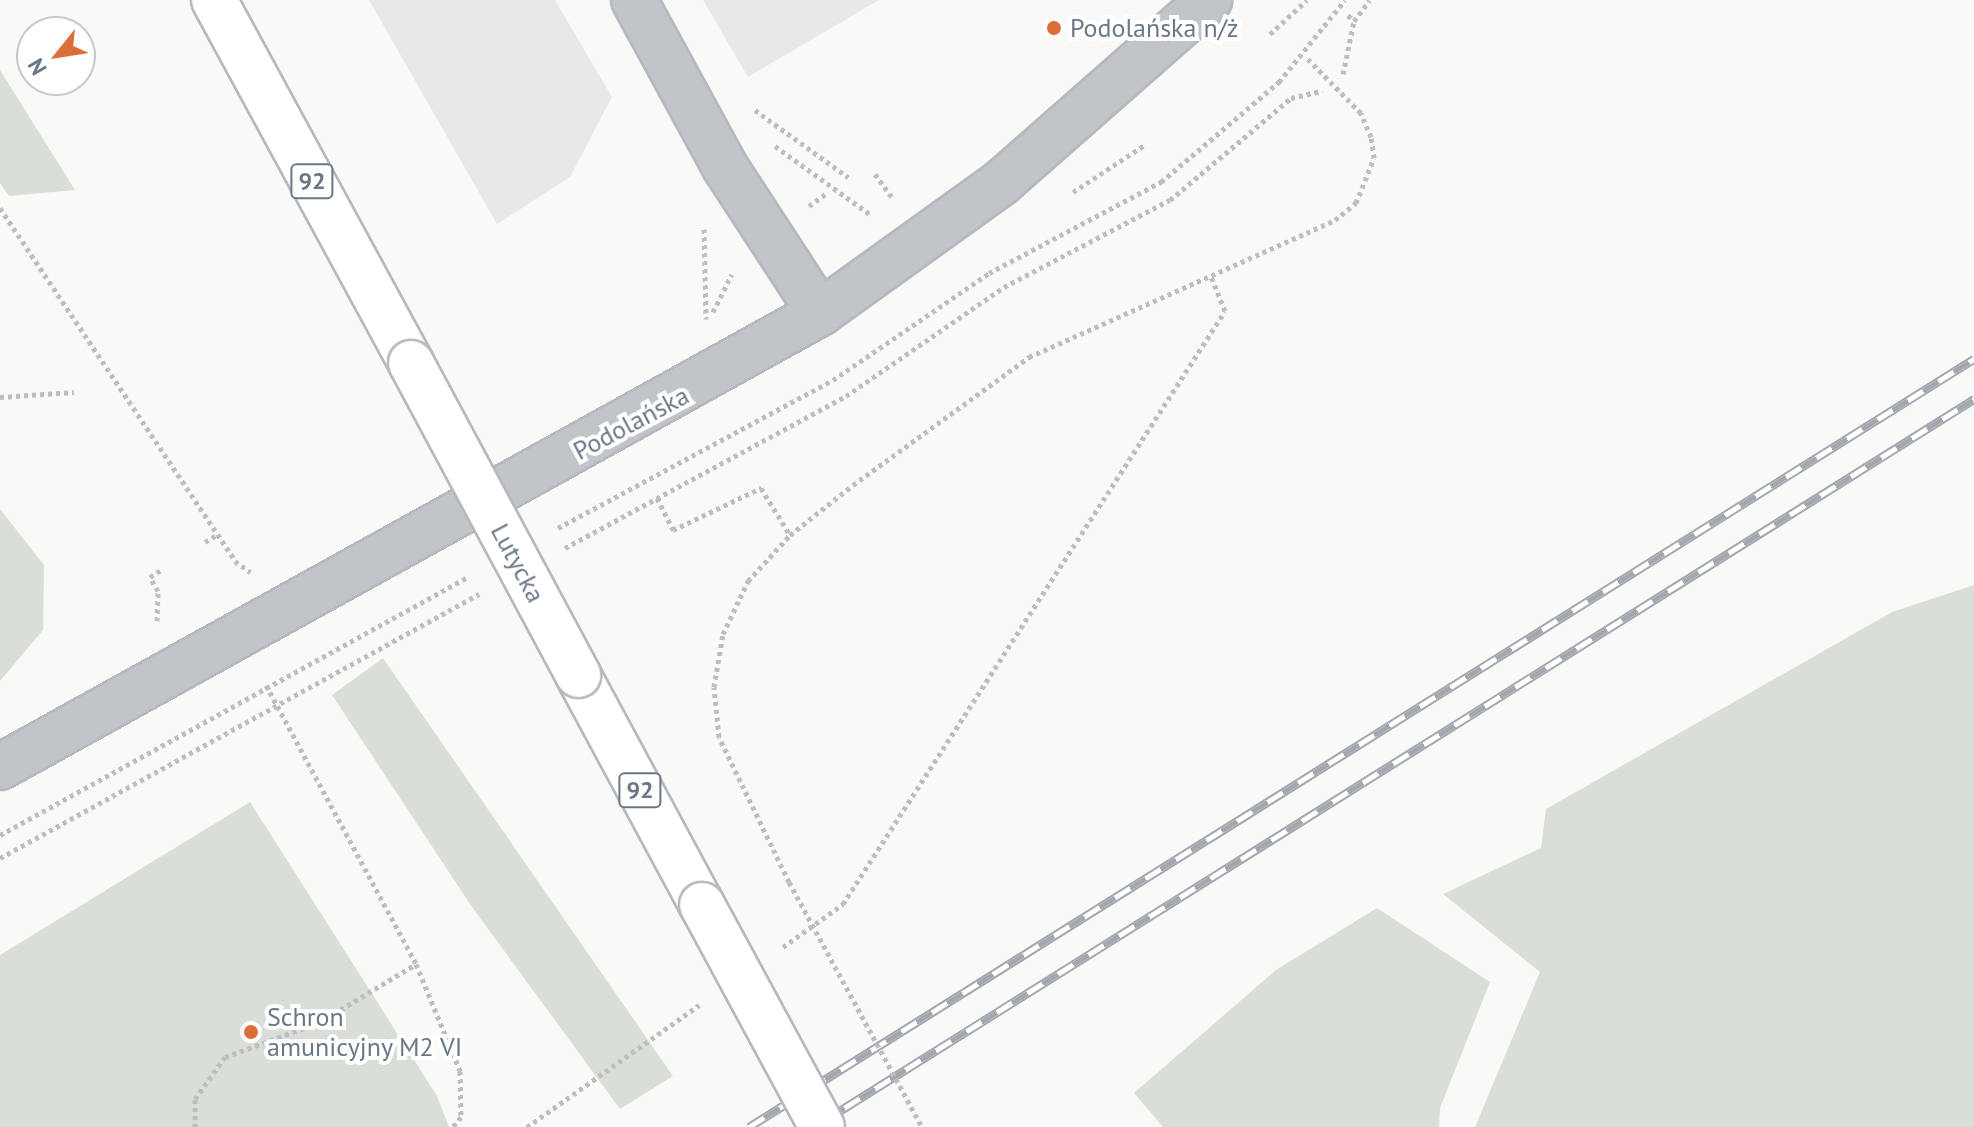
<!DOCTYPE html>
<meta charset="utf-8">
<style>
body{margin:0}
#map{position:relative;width:1974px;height:1127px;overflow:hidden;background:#f9faf8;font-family:"PT Sans",sans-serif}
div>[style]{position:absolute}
.built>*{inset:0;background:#e7e9e9}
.green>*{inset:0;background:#d9ded7}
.path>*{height:5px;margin-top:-2.5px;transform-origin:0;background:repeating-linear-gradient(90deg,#bcbec1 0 4px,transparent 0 8px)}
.roads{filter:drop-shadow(2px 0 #b5b9be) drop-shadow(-2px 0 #b5b9be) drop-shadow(0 2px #b5b9be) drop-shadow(0 -2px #b5b9be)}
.minor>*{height:44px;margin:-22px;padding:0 22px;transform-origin:22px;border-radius:22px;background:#c1c5c9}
.major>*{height:44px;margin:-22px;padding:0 22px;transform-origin:22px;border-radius:22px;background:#fff}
.rail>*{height:9px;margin-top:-4.5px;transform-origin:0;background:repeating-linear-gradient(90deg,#fff 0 18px,#a3a8af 0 36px);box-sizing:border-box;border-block:2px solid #a3a8af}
.path-bridge>*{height:5px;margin-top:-2.5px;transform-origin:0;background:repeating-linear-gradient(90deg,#bcbec1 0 4px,transparent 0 8px)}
.bridges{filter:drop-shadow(2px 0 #b5b9be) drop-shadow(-2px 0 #b5b9be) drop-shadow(0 2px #b5b9be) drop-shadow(0 -2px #b5b9be)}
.major-bridge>*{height:44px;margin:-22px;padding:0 22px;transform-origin:22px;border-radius:22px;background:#fff}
.dots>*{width:22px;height:22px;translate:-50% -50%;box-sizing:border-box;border:4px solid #fff;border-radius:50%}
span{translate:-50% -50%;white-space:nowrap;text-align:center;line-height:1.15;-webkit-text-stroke:8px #fff;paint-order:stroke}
.shield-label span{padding:2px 6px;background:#fff;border:2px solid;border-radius:6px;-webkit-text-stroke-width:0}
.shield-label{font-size:24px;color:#6a7787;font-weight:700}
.poi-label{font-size:26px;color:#6a7787}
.left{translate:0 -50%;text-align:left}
.street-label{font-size:26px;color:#6a7787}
.north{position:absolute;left:16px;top:16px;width:80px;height:80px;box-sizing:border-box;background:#fff;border:2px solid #c3c9cf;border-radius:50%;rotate:240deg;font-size:22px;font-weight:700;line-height:32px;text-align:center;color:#6a7787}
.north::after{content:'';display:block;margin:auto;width:28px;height:36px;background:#db6f37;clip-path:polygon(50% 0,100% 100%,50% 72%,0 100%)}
</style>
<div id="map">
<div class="built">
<div style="clip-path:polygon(369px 0,555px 0,612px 97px,570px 177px,497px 224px)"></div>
<div style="clip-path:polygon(703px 0,879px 0,748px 77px)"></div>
</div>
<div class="green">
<div style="clip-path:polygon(0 70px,75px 190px,9px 196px,0 183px)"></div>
<div style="clip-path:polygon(0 509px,44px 565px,43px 630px,0 681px)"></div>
<div style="clip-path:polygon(1974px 585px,1974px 1127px,1475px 1127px,1540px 972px,1443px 894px,1541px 848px,1546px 809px,1892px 612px)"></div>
<div style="clip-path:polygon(383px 658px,673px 1076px,620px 1109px,472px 907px,332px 695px)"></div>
<div style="clip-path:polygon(250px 802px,437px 1096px,449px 1127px,0 1127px,0 955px)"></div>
<div style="clip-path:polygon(1377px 908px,1490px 982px,1440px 1108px,1439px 1127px,1163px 1127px,1134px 1093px,1276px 970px)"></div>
</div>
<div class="path">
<div style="left:1348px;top:15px;width:8px;rotate:45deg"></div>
<div style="left:1270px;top:34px;width:50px;rotate:-42.6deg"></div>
<div style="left:1343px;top:74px;width:54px;rotate:-78.3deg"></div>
<div style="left:1354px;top:21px;width:26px;rotate:-53deg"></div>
<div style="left:755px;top:110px;width:115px;rotate:35.8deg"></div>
<div style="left:775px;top:146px;width:118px;rotate:35.7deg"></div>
<div style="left:875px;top:174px;width:31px;rotate:54deg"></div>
<div style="left:1073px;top:192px;width:87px;rotate:-33.3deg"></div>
<div style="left:809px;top:206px;width:24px;rotate:-36deg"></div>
<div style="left:0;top:208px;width:424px;rotate:56.3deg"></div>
<div style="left:235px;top:561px;width:19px;rotate:36deg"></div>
<div style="left:704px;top:229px;width:90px;rotate:88.7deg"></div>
<div style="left:713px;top:312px;width:42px;rotate:-63.4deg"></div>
<div style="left:0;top:397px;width:74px;rotate:-3.9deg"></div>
<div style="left:657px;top:498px;width:36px;rotate:63deg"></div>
<div style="left:673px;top:530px;width:98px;rotate:-25.5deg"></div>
<div style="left:761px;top:488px;width:55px;rotate:58.3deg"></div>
<div style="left:558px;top:528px;width:312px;rotate:-28.3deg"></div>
<div style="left:833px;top:380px;width:189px;rotate:-34.4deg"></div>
<div style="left:989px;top:273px;width:195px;rotate:-27.9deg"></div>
<div style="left:1161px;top:182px;width:155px;rotate:-40.3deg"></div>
<div style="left:1279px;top:82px;width:105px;rotate:-51.2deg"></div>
<div style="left:205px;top:542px;width:15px;rotate:-32deg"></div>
<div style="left:565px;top:548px;width:319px;rotate:-28.4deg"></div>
<div style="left:846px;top:396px;width:192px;rotate:-34.6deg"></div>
<div style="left:1004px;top:287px;width:187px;rotate:-27.7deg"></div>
<div style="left:1170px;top:200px;width:158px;rotate:-40.1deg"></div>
<div style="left:1291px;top:98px;width:32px;rotate:-13deg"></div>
<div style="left:157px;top:621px;width:30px;rotate:-88deg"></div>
<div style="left:158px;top:591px;width:16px;rotate:-120deg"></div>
<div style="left:150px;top:577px;width:13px;rotate:-32deg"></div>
<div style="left:266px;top:685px;width:317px;rotate:61.7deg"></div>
<div style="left:416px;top:964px;width:116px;rotate:67.6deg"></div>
<div style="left:460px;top:1071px;width:46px;rotate:88.8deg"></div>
<div style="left:461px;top:1117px;width:13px;rotate:129deg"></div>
<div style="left:0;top:835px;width:534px;rotate:-28.87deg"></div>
<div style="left:0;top:858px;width:547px;rotate:-28.86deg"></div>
<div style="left:789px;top:882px;width:161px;rotate:-115.8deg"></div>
<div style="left:719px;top:737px;width:50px;rotate:-95.7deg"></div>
<div style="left:714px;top:687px;width:54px;rotate:-80.4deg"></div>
<div style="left:723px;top:634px;width:59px;rotate:-64.7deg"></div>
<div style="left:748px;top:581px;width:62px;rotate:-47.6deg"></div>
<div style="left:790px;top:535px;width:80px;rotate:-38.4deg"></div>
<div style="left:853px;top:485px;width:218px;rotate:-36deg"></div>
<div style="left:1029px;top:357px;width:335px;rotate:-24.1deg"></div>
<div style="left:1335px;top:220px;width:27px;rotate:-39deg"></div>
<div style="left:1356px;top:203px;width:48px;rotate:-68.2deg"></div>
<div style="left:1374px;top:158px;width:21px;rotate:-98deg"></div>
<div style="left:1371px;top:137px;width:26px;rotate:-113deg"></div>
<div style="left:1361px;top:113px;width:80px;rotate:-134.5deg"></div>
<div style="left:783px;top:947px;width:74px;rotate:-35.6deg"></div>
<div style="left:843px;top:904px;width:705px;rotate:-57.21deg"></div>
<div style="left:1225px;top:311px;width:40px;rotate:-112deg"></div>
<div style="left:195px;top:1127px;width:28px;rotate:-90deg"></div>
<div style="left:195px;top:1099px;width:52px;rotate:-54.5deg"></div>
<div style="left:225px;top:1057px;width:101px;rotate:-20.2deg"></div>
<div style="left:320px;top:1022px;width:112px;rotate:-31.1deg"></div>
<div style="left:527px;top:1127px;width:211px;rotate:-35.3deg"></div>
</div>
<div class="roads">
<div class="minor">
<div style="left:634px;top:0;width:190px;rotate:61.4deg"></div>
<div style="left:725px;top:167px;width:174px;rotate:56.9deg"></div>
<div style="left:0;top:767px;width:937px;rotate:-28.97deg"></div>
<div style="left:820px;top:313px;width:224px;rotate:-35.7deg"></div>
<div style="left:1002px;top:182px;width:276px;rotate:-41.3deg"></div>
</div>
<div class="major">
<div style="left:214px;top:0;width:413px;rotate:61.5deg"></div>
<div style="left:578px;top:675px;width:261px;rotate:61.7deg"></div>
</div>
</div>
<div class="rail">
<div style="left:749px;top:1127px;width:1446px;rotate:-32.09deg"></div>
<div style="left:814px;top:1127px;width:1370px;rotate:-32.11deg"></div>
</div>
<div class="path-bridge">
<div style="left:789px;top:882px;width:279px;rotate:61.5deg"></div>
</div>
<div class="bridges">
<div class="major-bridge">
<div style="left:411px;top:363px;width:354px;rotate:61.8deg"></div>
<div style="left:702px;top:905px;width:252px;rotate:61.6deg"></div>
</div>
</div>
<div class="dots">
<div style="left:1054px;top:28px;background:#db6f37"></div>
<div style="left:251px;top:1032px;background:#db6f37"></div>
</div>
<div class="shield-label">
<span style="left:312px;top:181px">92</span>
<span style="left:640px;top:790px">92</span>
</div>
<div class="poi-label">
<span class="left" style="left:1070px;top:28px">Podolańska n/ż</span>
<span class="left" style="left:267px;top:1032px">Schron<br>amunicyjny M2 VI</span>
</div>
<div class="street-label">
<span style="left:631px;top:423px;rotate:-28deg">Podolańska</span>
<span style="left:518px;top:563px;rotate:62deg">Lutycka</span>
</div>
<div class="north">N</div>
</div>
